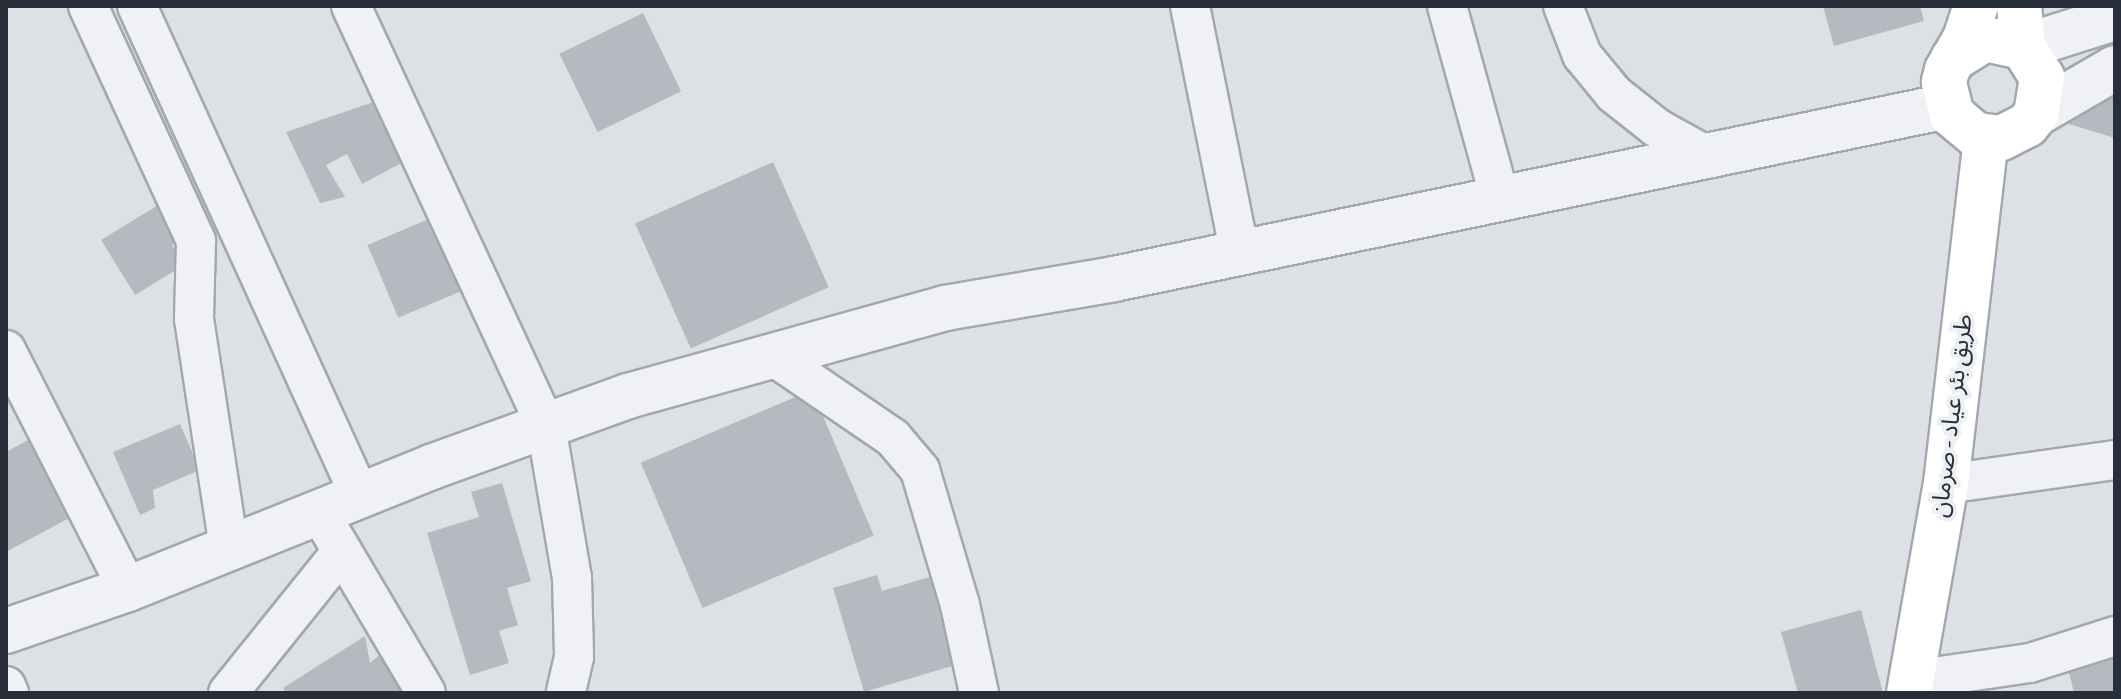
<!DOCTYPE html>
<meta charset="utf-8">
<style>
body{margin:0}
#map{position:relative;width:2121px;height:699px;overflow:hidden;background:#dde0e5;font-family:"Alegreya Sans","Noto Sans Arabic",sans-serif}
div>[style]{position:absolute}
.building>*{inset:0;background:#b5bac1;transform-origin:0 0}
.roads{filter:drop-shadow(2px 0 #a3a7ae) drop-shadow(-2px 0 #a3a7ae) drop-shadow(0 2px #a3a7ae) drop-shadow(0 -2px #a3a7ae)}
.minor>*{height:38px;margin:-19px;padding:0 19px;transform-origin:19px;border-radius:19px;background:#eff1f4}
.tertiary>*{height:44px;margin:-22px;padding:0 22px;transform-origin:22px;border-radius:22px;background:#eff1f4}
.trunk>*{height:44px;margin:-22px;padding:0 22px;transform-origin:22px;border-radius:22px;background:#fff}
span{translate:-50% -50%;white-space:nowrap;text-align:center;line-height:1.15;-webkit-text-stroke:8px #eceff3;paint-order:stroke}
.street-label{font-size:24px;color:#282f3a}
.frame{position:absolute;inset:0;border:8px solid #282f3a;pointer-events:none}
</style>
<div id="map">
<div class="building">
<div style="clip-path:polygon(1823px 6px,1920px 6px,1924px 21px,1834px 46px)"></div>
<div style="left:643px;top:13px;width:87px;height:93px;rotate:64deg"></div>
<div style="clip-path:polygon(2115px 68px,2115px 138px,2036px 114px)"></div>
<div style="clip-path:polygon(379px 100px,409px 159px,362px 184px,347px 154px,326px 165px,345px 197px,320px 203px,286px 132px)"></div>
<div style="left:773px;top:162px;width:137px;height:151px;rotate:66deg"></div>
<div style="clip-path:polygon(163px 202px,185px 238px,172px 245px,184px 265px,135px 295px,101px 240px)"></div>
<div style="left:443px;top:213px;width:79px;height:82px;rotate:67deg"></div>
<div style="left:812px;top:390px;width:158px;height:186px;rotate:67deg"></div>
<div style="clip-path:polygon(180px 424px,200px 470px,153px 490px,155px 508px,140px 515px,113px 452px)"></div>
<div style="clip-path:polygon(30px 439px,73px 516px,6px 552px,6px 452px)"></div>
<div style="clip-path:polygon(502px 483px,531px 581px,507px 588px,518px 625px,499px 631px,509px 663px,470px 675px,427px 533px,479px 517px,471px 492px)"></div>
<div style="clip-path:polygon(877px 575px,882px 591px,933px 576px,959px 664px,864px 692px,833px 588px)"></div>
<div style="clip-path:polygon(1861px 610px,1883px 693px,1798px 693px,1781px 632px)"></div>
<div style="clip-path:polygon(365px 636px,370px 663px,385px 650px,409px 693px,287px 693px,283px 688px)"></div>
<div style="clip-path:polygon(2115px 646px,2115px 693px,2074px 693px,2066px 660px)"></div>
</div>
<div class="roads">
<div class="minor">
<div style="left:88px;top:6px;width:259px;rotate:65.3deg"></div>
<div style="left:196px;top:241px;width:78px;rotate:91.5deg"></div>
<div style="left:194px;top:319px;width:232px;rotate:81.3deg"></div>
<div style="left:137px;top:6px;width:538px;rotate:65.53deg"></div>
<div style="left:351px;top:6px;width:463px;rotate:65.1deg"></div>
<div style="left:546px;top:426px;width:154px;rotate:80.3deg"></div>
<div style="left:572px;top:578px;width:79px;rotate:88.5deg"></div>
<div style="left:574px;top:657px;width:37px;rotate:103deg"></div>
<div style="left:1190px;top:6px;width:252px;rotate:78.6deg"></div>
<div style="left:1447px;top:6px;width:200px;rotate:74.6deg"></div>
<div style="left:1563px;top:6px;width:53px;rotate:68.8deg"></div>
<div style="left:1582px;top:55px;width:50px;rotate:50.6deg"></div>
<div style="left:1614px;top:94px;width:55px;rotate:38.3deg"></div>
<div style="left:1657px;top:128px;width:62px;rotate:29.1deg"></div>
<div style="left:6px;top:350px;width:268px;rotate:63deg"></div>
<div style="left:773px;top:356px;width:145px;rotate:34.3deg"></div>
<div style="left:893px;top:438px;width:42px;rotate:49.8deg"></div>
<div style="left:920px;top:470px;width:141px;rotate:73.5deg"></div>
<div style="left:960px;top:605px;width:90px;rotate:77.8deg"></div>
<div style="left:1946px;top:484px;width:171px;rotate:-8.1deg"></div>
<div style="left:319px;top:512px;width:210px;rotate:59.4deg"></div>
<div style="left:1913px;top:680px;width:118px;rotate:-8.3deg"></div>
<div style="left:2030px;top:663px;width:89px;rotate:-17.6deg"></div>
<div style="left:6px;top:686px;width:8px;rotate:67deg"></div>
<div style="left:228px;top:693px;width:182px;rotate:-51.2deg"></div>
</div>
<div class="tertiary">
<div style="left:2023px;top:47px;width:96px;rotate:-17.5deg"></div>
<div style="left:2036px;top:114px;width:91px;rotate:-30.2deg"></div>
<div style="left:6px;top:631px;width:129px;rotate:-19deg"></div>
<div style="left:128px;top:589px;width:327px;rotate:-21.9deg"></div>
<div style="left:431px;top:467px;width:209px;rotate:-19.8deg"></div>
<div style="left:628px;top:396px;width:329px;rotate:-15.5deg"></div>
<div style="left:945px;top:308px;width:171px;rotate:-9.7deg"></div>
<div style="left:1114px;top:279px;width:851px;rotate:-11.73deg"></div>
</div>
<div class="trunk">
<div style="left:2019px;top:6px;width:41px;rotate:84.4deg"></div>
<div style="left:1953px;top:59px;width:38px;rotate:-32deg"></div>
<div style="left:1985px;top:39px;width:39px;rotate:12deg"></div>
<div style="left:2023px;top:47px;width:36px;rotate:58deg"></div>
<div style="left:2042px;top:77px;width:37px;rotate:99deg"></div>
<div style="left:2036px;top:114px;width:14px;rotate:129deg"></div>
<div style="left:2027px;top:125px;width:29px;rotate:153deg"></div>
<div style="left:2001px;top:138px;width:25px;rotate:-173deg"></div>
<div style="left:1976px;top:135px;width:31px;rotate:-140deg"></div>
<div style="left:1952px;top:115px;width:34px;rotate:-104deg"></div>
<div style="left:1944px;top:82px;width:12px;rotate:-76deg"></div>
<div style="left:1947px;top:70px;width:36px;rotate:-60deg"></div>
<div style="left:1965px;top:39px;width:35px;rotate:-72deg"></div>
<div style="left:1909px;top:693px;width:212px;rotate:-80deg"></div>
<div style="left:1946px;top:484px;width:349px;rotate:-83.4deg"></div>
</div>
</div>
<div class="street-label">
<span style="left:1953px;top:416px;rotate:-83deg">طريق بئر عياد - صرمان</span>
</div>
<div class="frame"></div>
</div>
